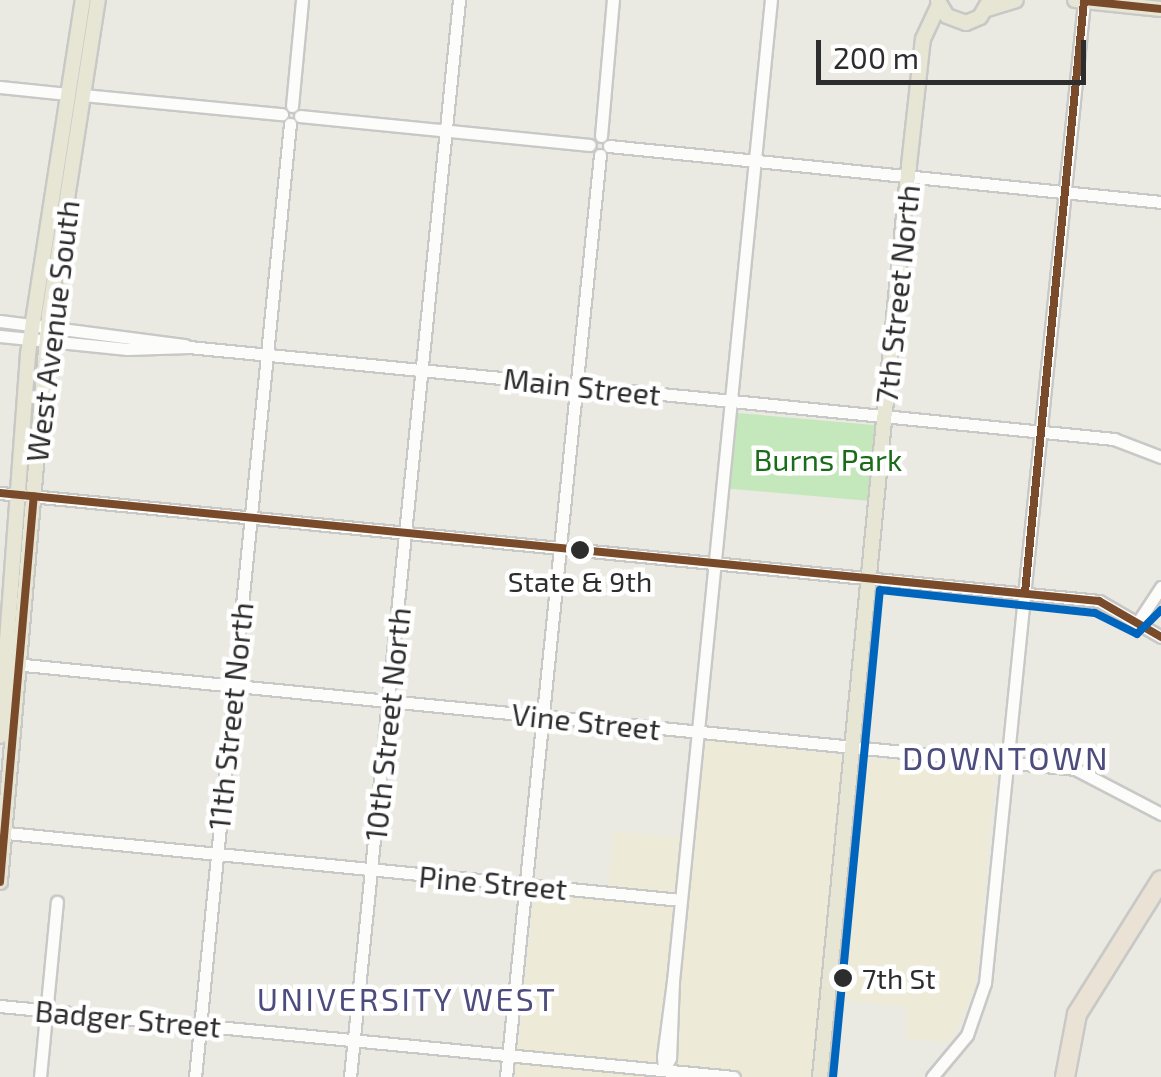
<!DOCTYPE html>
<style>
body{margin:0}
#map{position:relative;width:1161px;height:1077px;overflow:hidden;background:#eae9e2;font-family:"Exo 2",sans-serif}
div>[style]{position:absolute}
.education>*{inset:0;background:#edead8}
.green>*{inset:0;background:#c5e7bc;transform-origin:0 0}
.roads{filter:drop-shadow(2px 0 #c8c8c7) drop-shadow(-2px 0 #c8c8c7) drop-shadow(0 2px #c8c8c7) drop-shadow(0 -2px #c8c8c7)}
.minor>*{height:11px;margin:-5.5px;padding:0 5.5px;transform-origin:5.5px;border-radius:5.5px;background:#fcfcfb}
.major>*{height:14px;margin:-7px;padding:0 7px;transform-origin:7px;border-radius:7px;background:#e7e6d4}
.highway>*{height:18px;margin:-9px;padding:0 9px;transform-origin:9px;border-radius:9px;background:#eae2d4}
.bus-1>*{height:8px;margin:-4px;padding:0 4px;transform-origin:4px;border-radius:4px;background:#7a4b2a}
.bus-2>*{height:8px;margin:-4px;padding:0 4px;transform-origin:4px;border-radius:4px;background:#0065bd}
.dots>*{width:28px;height:28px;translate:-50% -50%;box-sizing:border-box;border:5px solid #fff;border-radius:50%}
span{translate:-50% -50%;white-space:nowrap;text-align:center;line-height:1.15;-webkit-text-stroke:9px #fff;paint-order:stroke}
.bus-label{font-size:28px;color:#2d2d2d}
.left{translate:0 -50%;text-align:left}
.street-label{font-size:30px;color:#2d2d2d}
.park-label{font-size:30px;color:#1b6c1a}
.neighbourhood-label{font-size:32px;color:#4d4c7f;letter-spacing:2.5px}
.scale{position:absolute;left:816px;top:40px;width:270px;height:45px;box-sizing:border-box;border:5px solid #2d2d2d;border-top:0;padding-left:12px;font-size:30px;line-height:35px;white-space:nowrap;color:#2d2d2d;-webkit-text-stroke:8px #fff;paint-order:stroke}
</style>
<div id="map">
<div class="education">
<div style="clip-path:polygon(706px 740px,995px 773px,976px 986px,950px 1043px,906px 1038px,908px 1007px,819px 998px,811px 1077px,515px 1077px,535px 893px,606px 899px,614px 831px,695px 839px)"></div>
</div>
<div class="green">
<div style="left:737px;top:413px;width:140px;height:76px;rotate:5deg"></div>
</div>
<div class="roads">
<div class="minor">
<div style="left:0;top:87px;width:68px;rotate:5.9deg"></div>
<div style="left:83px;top:95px;width:200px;rotate:5.5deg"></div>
<div style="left:292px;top:106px;width:106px;rotate:-84.6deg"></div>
<div style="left:300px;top:116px;width:291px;rotate:5.7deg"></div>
<div style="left:601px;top:136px;width:137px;rotate:-85deg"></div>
<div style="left:609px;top:146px;width:555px;rotate:5.79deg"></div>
<div style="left:0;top:321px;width:187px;rotate:7.4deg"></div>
<div style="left:0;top:336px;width:128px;rotate:5.8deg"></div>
<div style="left:127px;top:349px;width:62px;rotate:-1.8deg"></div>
<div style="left:189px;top:347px;width:930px;rotate:5.68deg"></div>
<div style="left:1114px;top:439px;width:50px;rotate:21deg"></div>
<div style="left:0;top:493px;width:1104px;rotate:5.61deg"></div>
<div style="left:1099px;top:601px;width:72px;rotate:30.1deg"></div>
<div style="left:1138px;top:622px;width:42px;rotate:-56.7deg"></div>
<div style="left:14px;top:664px;width:1066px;rotate:5.65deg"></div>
<div style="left:1075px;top:769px;width:97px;rotate:27.6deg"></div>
<div style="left:7px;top:833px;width:677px;rotate:5.68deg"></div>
<div style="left:673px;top:981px;width:986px;rotate:-84.3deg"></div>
<div style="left:673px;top:981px;width:77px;rotate:92.2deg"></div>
<div style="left:670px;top:1058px;width:13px;rotate:117deg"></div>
<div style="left:664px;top:1070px;width:13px;rotate:-94deg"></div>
<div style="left:663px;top:1057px;width:77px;rotate:-82.5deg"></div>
<div style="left:0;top:1006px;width:737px;rotate:5.53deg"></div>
<div style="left:40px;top:1077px;width:176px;rotate:-84.5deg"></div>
<div style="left:195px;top:1077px;width:958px;rotate:-84.31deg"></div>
<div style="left:350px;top:1077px;width:1083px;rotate:-84.22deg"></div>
<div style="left:506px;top:1077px;width:927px;rotate:-84.18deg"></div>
<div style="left:932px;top:1077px;width:55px;rotate:-50.2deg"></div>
<div style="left:967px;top:1035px;width:55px;rotate:-70.9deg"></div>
<div style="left:985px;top:983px;width:987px;rotate:-84.24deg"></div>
</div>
<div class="major">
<div style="left:1075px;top:0;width:86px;rotate:6deg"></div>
<div style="left:938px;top:1px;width:17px;rotate:59deg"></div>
<div style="left:947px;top:16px;width:20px;rotate:20deg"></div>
<div style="left:966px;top:23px;width:15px;rotate:-23deg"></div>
<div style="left:980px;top:17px;width:20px;rotate:-60deg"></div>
<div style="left:987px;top:9px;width:30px;rotate:-17deg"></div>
<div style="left:0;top:736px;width:383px;rotate:-85.8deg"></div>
<div style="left:28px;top:354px;width:358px;rotate:-81.2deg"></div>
<div style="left:0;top:882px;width:569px;rotate:-85.06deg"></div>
<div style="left:49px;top:315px;width:319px;rotate:-81.2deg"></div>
<div style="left:820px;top:1077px;width:916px;rotate:-84.43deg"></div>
<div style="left:909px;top:165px;width:127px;rotate:-83.7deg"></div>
<div style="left:923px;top:39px;width:38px;rotate:-65deg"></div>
</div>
<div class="highway">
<div style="left:1065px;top:1077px;width:64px;rotate:-79.2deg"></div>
<div style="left:1077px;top:1014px;width:158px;rotate:-57.9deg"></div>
</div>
</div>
<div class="bus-1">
<div style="left:0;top:493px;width:1104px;rotate:5.61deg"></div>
<div style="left:1099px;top:601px;width:72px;rotate:30.1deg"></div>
<div style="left:1025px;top:592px;width:594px;rotate:-84.3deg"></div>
<div style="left:1084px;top:1px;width:77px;rotate:5.9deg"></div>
<div style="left:0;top:882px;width:387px;rotate:-85deg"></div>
</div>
<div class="bus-2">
<div style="left:833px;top:1077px;width:489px;rotate:-84.5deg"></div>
<div style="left:880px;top:590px;width:216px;rotate:6.1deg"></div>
<div style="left:1095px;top:613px;width:47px;rotate:26.6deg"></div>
<div style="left:1137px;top:634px;width:34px;rotate:-45deg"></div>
</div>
<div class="dots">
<div style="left:580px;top:550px;background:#2d2d2d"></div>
<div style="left:843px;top:978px;background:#2d2d2d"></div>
</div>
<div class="bus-label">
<span style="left:580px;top:581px">State &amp; 9th</span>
<span class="left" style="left:862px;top:978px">7th St</span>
</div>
<div class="street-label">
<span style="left:897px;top:294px;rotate:-84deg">7th Street North</span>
<span style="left:52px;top:331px;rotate:-83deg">West Avenue South</span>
<span style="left:582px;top:386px;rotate:6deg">Main Street</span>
<span style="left:230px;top:716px;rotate:-84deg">11th Street North</span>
<span style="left:586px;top:721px;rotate:6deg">Vine Street</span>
<span style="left:387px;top:724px;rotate:-84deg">10th Street North</span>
<span style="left:493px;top:882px;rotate:5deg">Pine Street</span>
<span style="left:128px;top:1018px;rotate:5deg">Badger Street</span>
</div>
<div class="park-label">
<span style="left:828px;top:459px">Burns Park</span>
</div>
<div class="neighbourhood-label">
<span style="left:1006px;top:757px">DOWNTOWN</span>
<span style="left:407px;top:998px">UNIVERSITY WEST</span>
</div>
<div class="scale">200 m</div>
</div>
